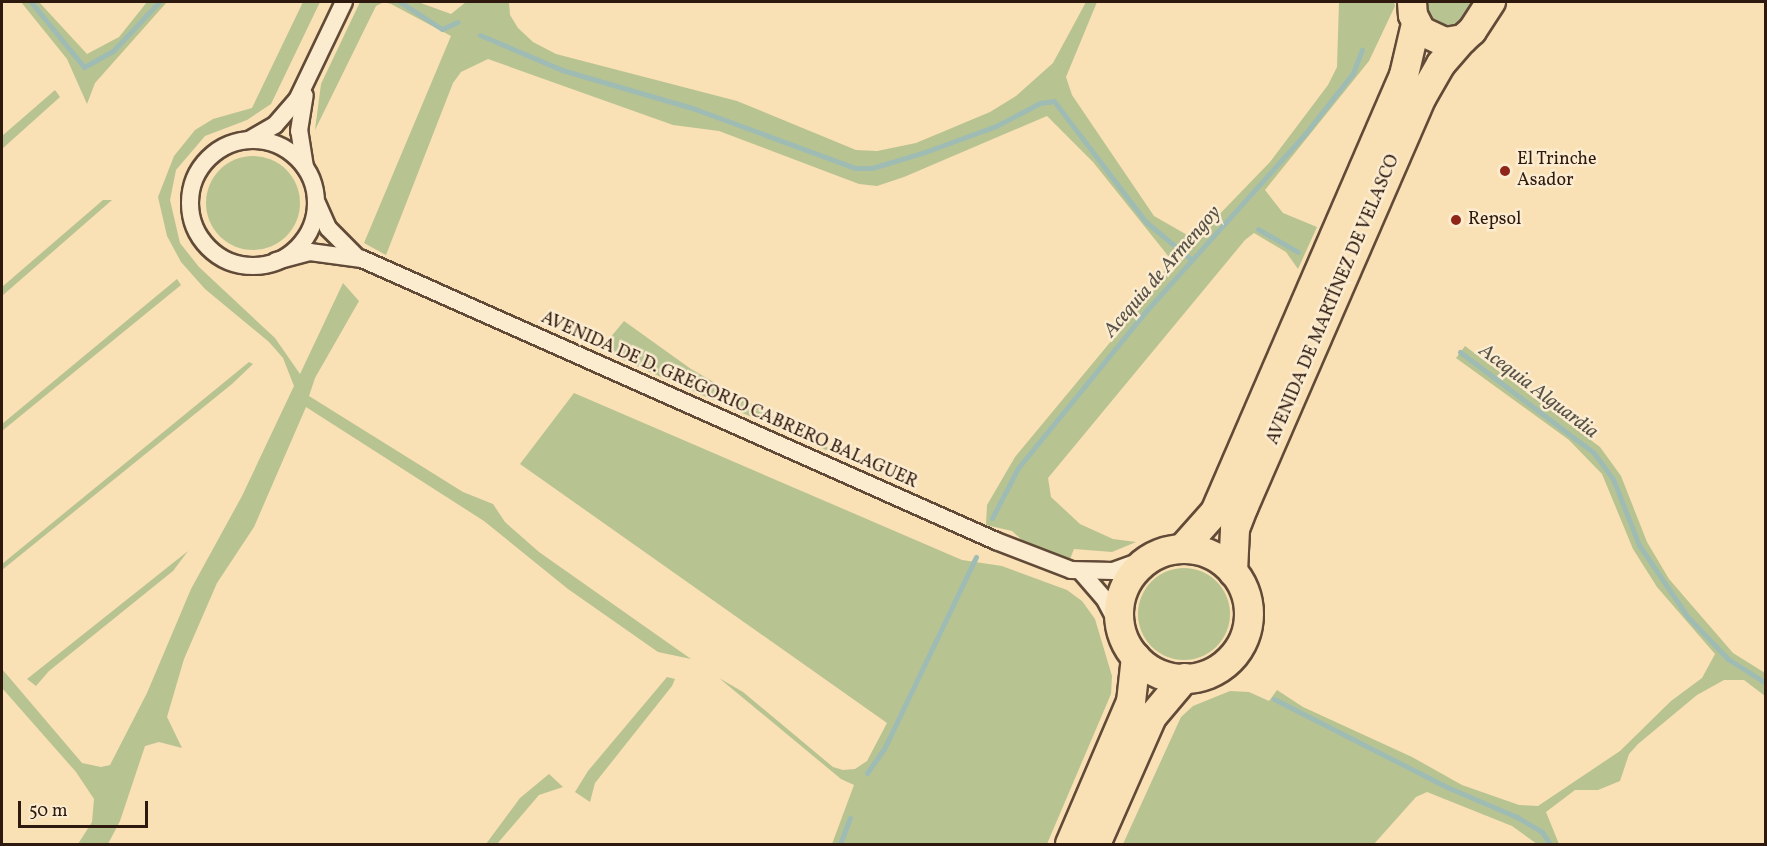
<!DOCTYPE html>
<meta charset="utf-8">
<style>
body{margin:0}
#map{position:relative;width:1767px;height:846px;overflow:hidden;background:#f9e0b5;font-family:Vollkorn,serif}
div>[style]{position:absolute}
.green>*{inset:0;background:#b8c392}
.round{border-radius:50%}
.stream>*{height:5px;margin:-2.5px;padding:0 2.5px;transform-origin:2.5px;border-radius:2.5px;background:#9fbcb4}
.roads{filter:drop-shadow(2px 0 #614b38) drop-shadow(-2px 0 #614b38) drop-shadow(0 2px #614b38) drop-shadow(0 -2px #614b38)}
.street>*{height:16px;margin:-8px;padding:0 8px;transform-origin:8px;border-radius:8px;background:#fbebcf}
.street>.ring{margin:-8px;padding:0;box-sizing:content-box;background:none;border:16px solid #fbebcf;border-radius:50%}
.highway>*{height:28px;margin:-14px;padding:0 14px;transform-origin:14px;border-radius:14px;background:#f9e0b5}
.highway>.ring{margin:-14px;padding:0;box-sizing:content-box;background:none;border:28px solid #f9e0b5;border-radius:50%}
.dots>*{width:16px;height:16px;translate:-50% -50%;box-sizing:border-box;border:3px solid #fbebcf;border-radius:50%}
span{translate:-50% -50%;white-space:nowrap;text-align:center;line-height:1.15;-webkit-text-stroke:5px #fbebcf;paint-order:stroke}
.poi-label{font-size:18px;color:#2e190f}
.left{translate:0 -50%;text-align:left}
.street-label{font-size:18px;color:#2e190f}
.water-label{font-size:20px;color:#565249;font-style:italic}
.frame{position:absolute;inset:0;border:3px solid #2e190f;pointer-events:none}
.scale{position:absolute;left:18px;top:801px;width:130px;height:27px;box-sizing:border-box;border:3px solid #2e190f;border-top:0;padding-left:8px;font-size:18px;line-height:21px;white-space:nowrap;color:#2e190f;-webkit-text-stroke:4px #fbebcf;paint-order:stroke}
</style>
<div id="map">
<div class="green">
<div style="clip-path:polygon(21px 2px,39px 2px,87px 54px,119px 37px,147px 2px,167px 2px,95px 83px,87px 104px,67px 59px)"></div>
<div style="clip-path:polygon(303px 2px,320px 2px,271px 104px,247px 120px,205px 136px,176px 170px,170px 200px,180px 243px,199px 267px,275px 338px,300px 374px,343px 283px,359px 301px,315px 378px,309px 396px,463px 492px,493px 504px,505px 522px,539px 552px,691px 659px,658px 652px,568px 589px,484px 521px,306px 407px,254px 527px,217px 583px,184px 659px,167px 717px,182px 748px,159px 742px,145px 746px,120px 821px,108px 844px,78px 844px,92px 822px,94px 799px,76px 772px,2px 688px,2px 669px,82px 763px,101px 767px,110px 765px,147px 693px,191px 589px,242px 496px,294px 386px,283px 358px,269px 342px,205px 289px,181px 262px,167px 236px,158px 197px,174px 156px,195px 130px,213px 119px,252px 108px)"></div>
<div style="clip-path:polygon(360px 2px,418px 2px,451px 14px,466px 2px,509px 2px,510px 15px,518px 28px,533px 42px,556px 54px,737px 101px,856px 150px,877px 151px,916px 143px,990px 112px,1016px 96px,1053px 63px,1086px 2px,1097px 2px,1066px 77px,1072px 95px,1154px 216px,1189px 236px,1213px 221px,1270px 162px,1328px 85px,1337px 67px,1339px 2px,1394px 2px,1395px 6px,1369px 61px,1265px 190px,1283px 213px,1317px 227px,1298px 269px,1286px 252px,1254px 233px,1245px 240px,1048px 478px,1051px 497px,1080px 524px,1113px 539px,1136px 542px,1112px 552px,1074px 549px,1070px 559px,1022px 540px,1012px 531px,986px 525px,987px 505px,1015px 457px,1161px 281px,1169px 257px,1093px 162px,1047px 116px,904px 177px,877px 186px,859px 184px,719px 131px,673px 125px,488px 59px,461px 72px,453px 83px,386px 255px,364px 243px,451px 36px,391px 4px,384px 2px,376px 6px,315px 130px,321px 84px)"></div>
<div style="clip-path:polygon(1427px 2px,1476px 2px,1456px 26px,1446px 29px,1432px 22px)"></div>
<div style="clip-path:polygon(55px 90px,60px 97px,2px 149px,2px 136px)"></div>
<div class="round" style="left:206px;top:156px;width:94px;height:94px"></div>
<div style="clip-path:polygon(103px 200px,112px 200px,2px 296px,2px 287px)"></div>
<div style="clip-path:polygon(177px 279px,181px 285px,2px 431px,2px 424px)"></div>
<div style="clip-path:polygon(624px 321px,691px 369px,851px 461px,600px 350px)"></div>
<div style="clip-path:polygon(1465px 346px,1600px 447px,1621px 476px,1647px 542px,1669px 579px,1733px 653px,1765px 673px,1765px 696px,1744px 680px,1724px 680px,1697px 695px,1638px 744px,1629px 754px,1620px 781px,1598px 790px,1575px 790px,1546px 812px,1559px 844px,1537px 844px,1512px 826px,1427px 792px,1416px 797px,1374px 844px,1123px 844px,1181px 717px,1193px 706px,1230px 691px,1249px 692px,1269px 701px,1277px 690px,1303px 707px,1412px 757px,1462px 785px,1519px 805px,1538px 806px,1620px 751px,1671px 701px,1702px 678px,1715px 654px,1657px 587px,1633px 549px,1602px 474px,1569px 440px,1456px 358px)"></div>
<div style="clip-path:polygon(249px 362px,253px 364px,232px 384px,2px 570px,2px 564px)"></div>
<div style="clip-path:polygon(574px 393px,962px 560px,1002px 566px,1067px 590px,1082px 601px,1095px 619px,1112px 676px,1111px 694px,1047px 844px,832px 844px,854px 785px,841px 779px,719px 678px,743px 692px,833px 767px,843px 770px,855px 769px,867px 761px,887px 723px,520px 464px)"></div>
<div style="clip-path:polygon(188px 551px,173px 571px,49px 671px,36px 686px,27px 679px)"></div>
<div class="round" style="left:1138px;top:568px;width:92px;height:92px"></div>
<div style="clip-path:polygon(667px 677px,675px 679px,672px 686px,595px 783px,590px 802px,575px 792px,588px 771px)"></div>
<div style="clip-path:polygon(549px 774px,563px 787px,539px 795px,497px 844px,486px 844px,520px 798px)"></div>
</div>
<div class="stream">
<div style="left:31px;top:2px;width:84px;rotate:50.8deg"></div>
<div style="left:84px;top:67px;width:33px;rotate:-29deg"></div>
<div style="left:113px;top:51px;width:67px;rotate:-46.8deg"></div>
<div style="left:400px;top:2px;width:50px;rotate:32.7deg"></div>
<div style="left:442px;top:29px;width:17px;rotate:-24deg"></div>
<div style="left:480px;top:35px;width:89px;rotate:23.1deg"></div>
<div style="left:562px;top:70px;width:139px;rotate:16.3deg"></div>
<div style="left:695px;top:109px;width:171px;rotate:20.2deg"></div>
<div style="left:855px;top:168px;width:17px"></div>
<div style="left:872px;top:168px;width:55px;rotate:-16.8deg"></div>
<div style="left:925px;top:152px;width:76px;rotate:-20.1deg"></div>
<div style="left:996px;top:126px;width:50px;rotate:-27.6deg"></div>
<div style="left:1040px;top:103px;width:14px;rotate:-8deg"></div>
<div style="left:1054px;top:101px;width:152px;rotate:52.8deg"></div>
<div style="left:1146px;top:222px;width:60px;rotate:39.6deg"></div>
<div style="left:1258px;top:229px;width:46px;rotate:29.9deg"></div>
<div style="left:1460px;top:352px;width:168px;rotate:37deg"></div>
<div style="left:1594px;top:453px;width:32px;rotate:54deg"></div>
<div style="left:1613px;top:479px;width:71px;rotate:68.5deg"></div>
<div style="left:1639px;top:545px;width:86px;rotate:55.9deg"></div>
<div style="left:1687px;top:616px;width:59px;rotate:46.4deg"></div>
<div style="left:1728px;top:659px;width:45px;rotate:32.3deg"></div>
<div style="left:992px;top:518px;width:56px;rotate:-62.5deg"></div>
<div style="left:1018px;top:468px;width:204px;rotate:-50.8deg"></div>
<div style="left:1147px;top:310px;width:237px;rotate:-48.1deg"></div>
<div style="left:1305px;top:134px;width:78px;rotate:-51.8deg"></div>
<div style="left:1353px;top:73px;width:25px;rotate:-69deg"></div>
<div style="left:1274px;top:699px;width:194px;rotate:27deg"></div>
<div style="left:1447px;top:787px;width:76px;rotate:23.2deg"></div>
<div style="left:1517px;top:817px;width:29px;rotate:31deg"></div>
<div style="left:1542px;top:832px;width:14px;rotate:56deg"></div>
<div style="left:867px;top:773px;width:29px;rotate:-55deg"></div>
<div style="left:884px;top:749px;width:213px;rotate:-64.4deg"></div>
<div style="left:840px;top:844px;width:28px;rotate:-69deg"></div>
</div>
<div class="roads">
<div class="street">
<div style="left:249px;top:140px;width:30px;rotate:-30deg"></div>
<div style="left:275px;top:125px;width:33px;rotate:-49deg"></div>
<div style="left:297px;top:100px;width:109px;rotate:-64.4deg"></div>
<div class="ring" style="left:190px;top:140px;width:110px;height:110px"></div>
<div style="left:305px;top:167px;width:36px;rotate:-99deg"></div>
<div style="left:299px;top:131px;width:36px;rotate:-81deg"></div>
<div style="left:317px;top:203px;width:27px;rotate:66deg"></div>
<div style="left:328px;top:228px;width:40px;rotate:45deg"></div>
<div style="left:276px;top:261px;width:35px;rotate:-15deg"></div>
<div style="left:310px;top:252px;width:52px;rotate:7.7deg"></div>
<div style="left:362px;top:259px;width:694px;rotate:23.98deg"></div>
<div style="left:996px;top:541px;width:80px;rotate:21.1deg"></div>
<div style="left:1071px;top:570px;width:42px;rotate:1.4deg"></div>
<div style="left:1113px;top:571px;width:47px;rotate:-20deg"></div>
<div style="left:1082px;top:573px;width:33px;rotate:49deg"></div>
<div style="left:1104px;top:598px;width:34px;rotate:62deg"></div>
</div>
<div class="highway">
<div style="left:1412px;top:2px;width:13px;rotate:86deg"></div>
<div style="left:1413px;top:15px;width:18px;rotate:63deg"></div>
<div style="left:1421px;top:31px;width:26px;rotate:25deg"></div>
<div style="left:1445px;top:42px;width:18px;rotate:-9deg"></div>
<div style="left:1463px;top:39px;width:12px;rotate:-42deg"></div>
<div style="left:1472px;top:31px;width:35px;rotate:-57deg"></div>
<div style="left:1182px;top:549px;width:50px;rotate:-48.3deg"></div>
<div style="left:1215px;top:512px;width:476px;rotate:-66.6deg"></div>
<div style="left:1404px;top:75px;width:52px;rotate:-76.8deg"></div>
<div class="ring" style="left:1119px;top:549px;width:102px;height:102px"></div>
<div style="left:1233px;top:572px;width:43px;rotate:-87.3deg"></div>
<div style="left:1235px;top:529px;width:25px;rotate:-69deg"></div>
<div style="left:1244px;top:506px;width:446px;rotate:-66.5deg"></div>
<div style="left:1422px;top:97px;width:38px;rotate:-60deg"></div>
<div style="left:1441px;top:64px;width:33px;rotate:-49deg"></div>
<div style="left:1070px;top:844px;width:155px;rotate:-66.8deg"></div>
<div style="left:1131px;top:702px;width:45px;rotate:-83.7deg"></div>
<div style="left:1096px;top:844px;width:139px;rotate:-66.2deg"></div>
<div style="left:1152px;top:717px;width:51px;rotate:-49.8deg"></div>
</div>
</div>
<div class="dots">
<div style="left:1505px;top:171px;background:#8f2418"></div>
<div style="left:1456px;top:220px;background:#8f2418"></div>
</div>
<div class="poi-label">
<span class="left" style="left:1517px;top:171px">El Trinche<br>Asador</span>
<span class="left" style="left:1468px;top:220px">Repsol</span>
</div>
<div class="street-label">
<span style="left:1334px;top:300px;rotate:-67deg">AVENIDA DE MARTÍNEZ DE VELASCO</span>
<span style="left:729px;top:401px;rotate:24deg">AVENIDA DE D. GREGORIO CABRERO BALAGUER</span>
</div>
<div class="water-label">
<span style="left:1163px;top:272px;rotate:-49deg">Acequia de Armengoy</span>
<span style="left:1538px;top:392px;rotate:37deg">Acequia Alguardia</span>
</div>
<div class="frame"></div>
<div class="scale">50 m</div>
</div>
